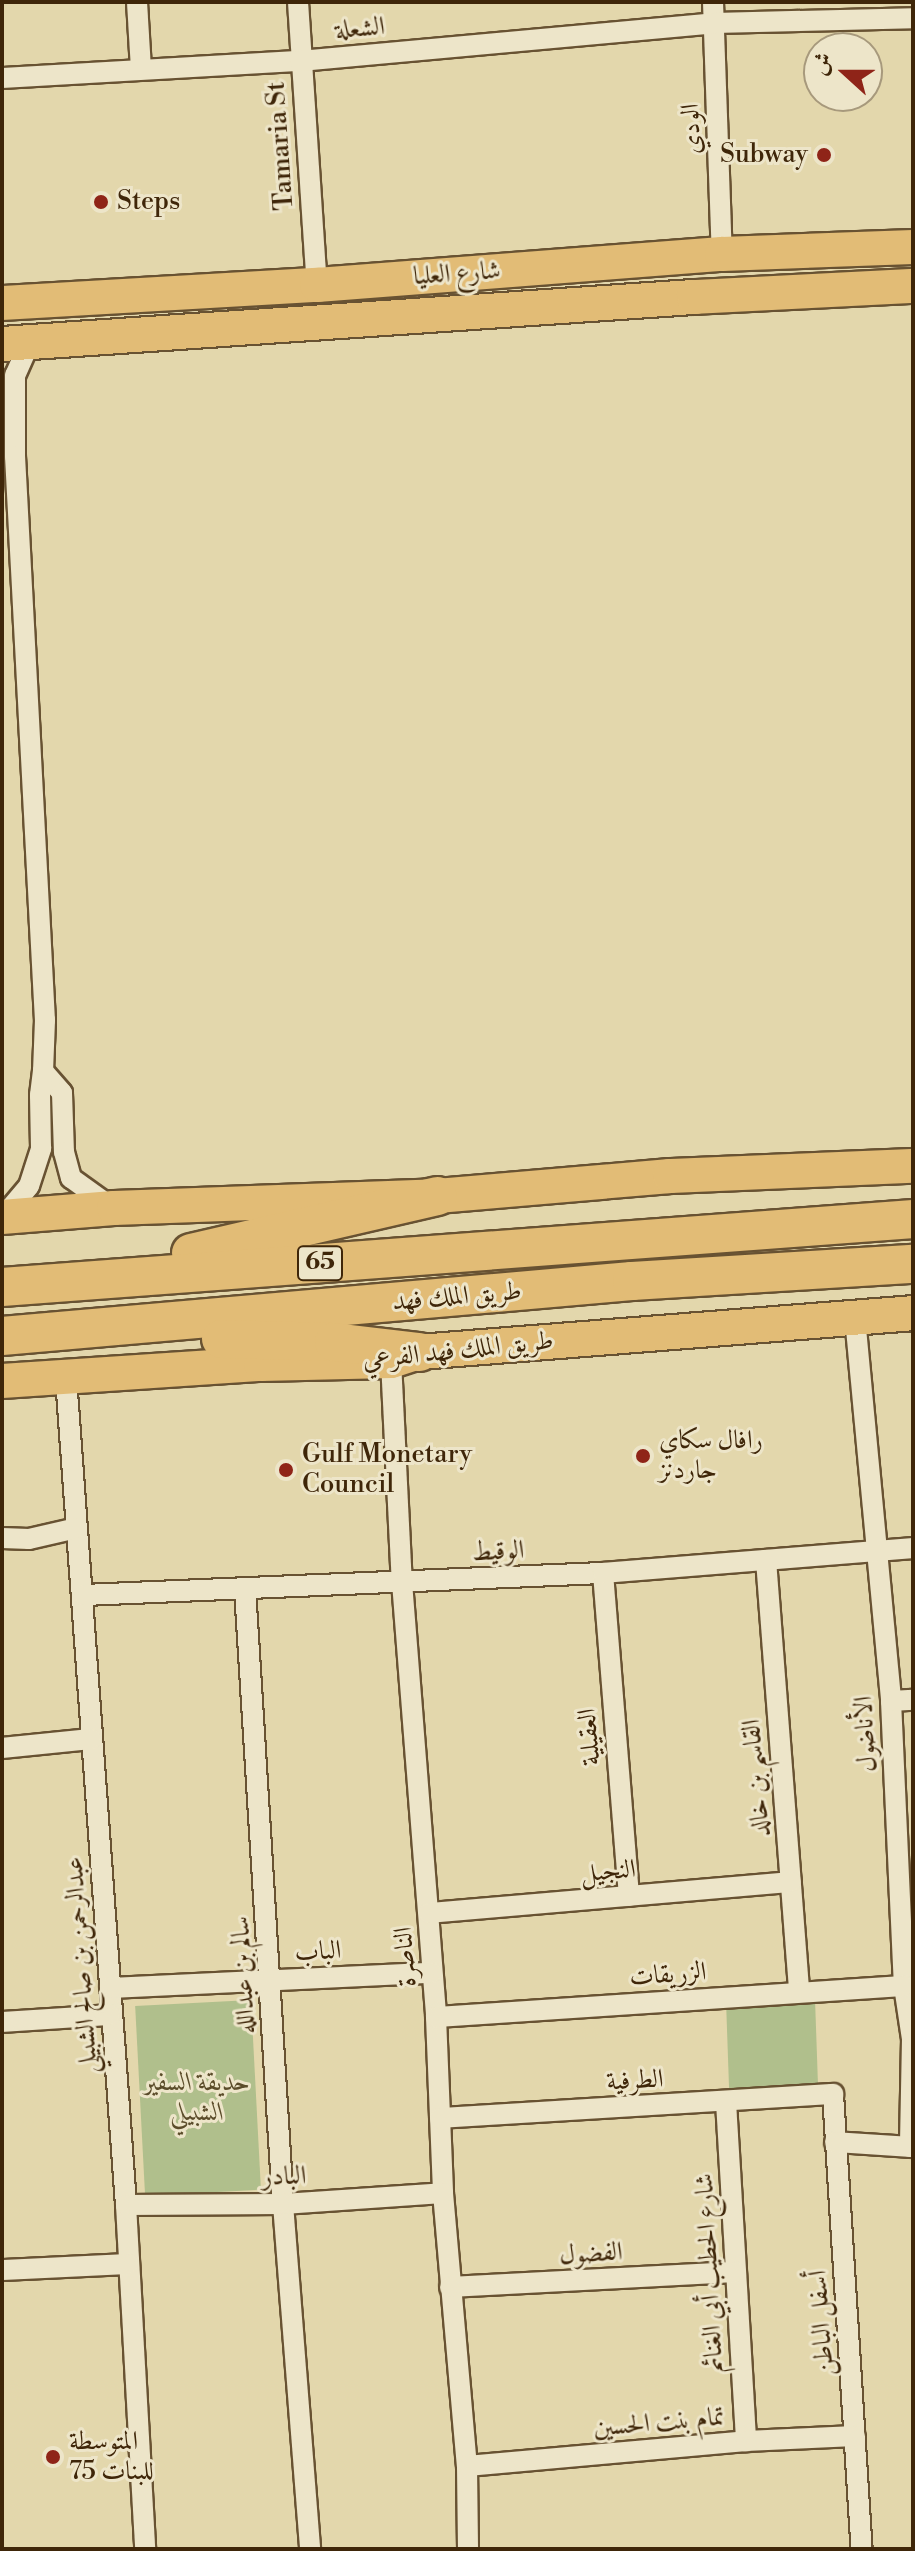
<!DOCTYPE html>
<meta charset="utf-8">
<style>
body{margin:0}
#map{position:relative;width:915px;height:2551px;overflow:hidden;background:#e3d7ac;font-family:"Libre Bodoni",Amiri,serif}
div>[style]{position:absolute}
.green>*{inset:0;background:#b0bf8c;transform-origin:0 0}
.roads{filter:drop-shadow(2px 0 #685232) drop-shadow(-2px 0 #685232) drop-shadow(0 2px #685232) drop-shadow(0 -2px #685232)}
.street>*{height:20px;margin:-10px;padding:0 10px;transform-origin:10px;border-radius:10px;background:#ede5c9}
.primary>*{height:34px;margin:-17px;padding:0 17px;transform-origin:17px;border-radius:17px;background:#e2bc76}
.highway>*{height:38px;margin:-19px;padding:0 19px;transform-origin:19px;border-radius:19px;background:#e2bc76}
.dots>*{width:22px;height:22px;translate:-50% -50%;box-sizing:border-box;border:4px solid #ede5c9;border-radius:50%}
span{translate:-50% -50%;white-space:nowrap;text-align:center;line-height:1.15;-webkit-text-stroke:6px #ede5c9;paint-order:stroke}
.shield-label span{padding:2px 6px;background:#ede5c9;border:2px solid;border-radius:6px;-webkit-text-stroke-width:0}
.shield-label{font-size:24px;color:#3f2609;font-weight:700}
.street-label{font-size:26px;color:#3f2609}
.poi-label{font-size:26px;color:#3f2609}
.right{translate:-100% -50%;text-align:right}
.left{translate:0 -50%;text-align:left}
.park-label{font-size:26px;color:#5b4c2a;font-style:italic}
.frame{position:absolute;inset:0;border:4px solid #3f2609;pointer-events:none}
.north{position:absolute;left:803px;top:32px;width:80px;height:80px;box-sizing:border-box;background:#ede5c9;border:2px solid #a7997c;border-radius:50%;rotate:291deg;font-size:22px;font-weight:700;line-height:32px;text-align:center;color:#3f2609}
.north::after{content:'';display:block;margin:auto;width:28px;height:36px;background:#8f2418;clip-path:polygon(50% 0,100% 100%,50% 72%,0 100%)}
</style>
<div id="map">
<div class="green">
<div style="left:815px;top:1999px;width:87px;height:89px;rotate:88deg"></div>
<div style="left:251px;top:2000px;width:190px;height:116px;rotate:87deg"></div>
</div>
<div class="roads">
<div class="street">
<div style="left:137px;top:2px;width:67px;rotate:86.6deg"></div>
<div style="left:298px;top:2px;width:284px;rotate:86.2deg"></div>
<div style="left:713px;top:2px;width:252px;rotate:88deg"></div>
<div style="left:2px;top:78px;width:298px;rotate:-3.3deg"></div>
<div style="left:300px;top:61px;width:416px;rotate:-5.2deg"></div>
<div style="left:714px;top:23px;width:199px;rotate:-1.4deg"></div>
<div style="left:30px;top:342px;width:36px;rotate:114deg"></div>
<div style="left:15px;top:375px;width:81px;rotate:90deg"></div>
<div style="left:15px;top:456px;width:565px;rotate:86.96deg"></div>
<div style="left:45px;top:1020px;width:51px;rotate:92.2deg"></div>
<div style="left:43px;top:1071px;width:29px;rotate:49deg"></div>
<div style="left:62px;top:1093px;width:59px;rotate:88.1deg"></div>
<div style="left:64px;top:1152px;width:27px;rotate:75deg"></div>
<div style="left:71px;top:1178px;width:48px;rotate:35.7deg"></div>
<div style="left:3px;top:1217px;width:40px;rotate:-50deg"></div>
<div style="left:29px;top:1186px;width:40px;rotate:-72deg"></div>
<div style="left:41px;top:1148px;width:53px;rotate:-91.1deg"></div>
<div style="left:40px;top:1095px;width:24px;rotate:-83deg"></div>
<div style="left:855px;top:1318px;width:385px;rotate:84.6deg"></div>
<div style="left:891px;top:1701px;width:285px;rotate:87.4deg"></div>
<div style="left:904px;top:1986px;width:54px;rotate:81.4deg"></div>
<div style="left:912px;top:2039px;width:108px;rotate:91.1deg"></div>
<div style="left:391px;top:1361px;width:221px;rotate:87.2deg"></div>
<div style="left:402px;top:1582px;width:436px;rotate:85.5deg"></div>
<div style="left:436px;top:2017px;width:176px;rotate:87.7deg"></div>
<div style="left:443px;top:2193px;width:274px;rotate:85deg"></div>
<div style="left:467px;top:2466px;width:83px;rotate:89.3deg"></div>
<div style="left:66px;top:1378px;width:829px;rotate:85.85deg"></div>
<div style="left:126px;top:2205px;width:345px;rotate:86.8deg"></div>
<div style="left:2px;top:1538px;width:27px;rotate:2deg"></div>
<div style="left:29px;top:1539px;width:49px;rotate:-12.9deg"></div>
<div style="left:766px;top:1560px;width:433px;rotate:85.6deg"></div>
<div style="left:603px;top:1573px;width:324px;rotate:85.4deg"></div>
<div style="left:245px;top:1589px;width:616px;rotate:86.46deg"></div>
<div style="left:283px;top:2204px;width:346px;rotate:85.5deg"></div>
<div style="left:84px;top:1595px;width:519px;rotate:-2.43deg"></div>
<div style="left:603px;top:1573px;width:311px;rotate:-4.6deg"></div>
<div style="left:891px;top:1701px;width:22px;rotate:-3deg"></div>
<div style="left:2px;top:1748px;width:89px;rotate:-5.8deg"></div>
<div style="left:429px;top:1913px;width:363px;rotate:-4.9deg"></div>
<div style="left:110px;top:1988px;width:322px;rotate:-2.7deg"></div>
<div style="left:436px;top:2017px;width:469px;rotate:-3.8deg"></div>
<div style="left:2px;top:2022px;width:108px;rotate:-3.7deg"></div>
<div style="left:726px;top:2102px;width:340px;rotate:86.6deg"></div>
<div style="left:440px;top:2118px;width:394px;rotate:-3.5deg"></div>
<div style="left:833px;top:2094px;width:456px;rotate:86.4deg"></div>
<div style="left:835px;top:2142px;width:78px;rotate:3.7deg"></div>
<div style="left:126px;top:2205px;width:157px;rotate:-0.4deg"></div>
<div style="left:283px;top:2204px;width:160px;rotate:-3.9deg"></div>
<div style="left:2px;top:2270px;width:126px;rotate:-2.7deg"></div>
<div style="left:450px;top:2287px;width:285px;rotate:-3deg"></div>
<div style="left:467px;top:2466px;width:280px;rotate:-5.1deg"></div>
<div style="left:746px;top:2441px;width:109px;rotate:-2.6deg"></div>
</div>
<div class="primary">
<div style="left:2px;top:303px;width:316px;rotate:-3.3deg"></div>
<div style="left:317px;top:285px;width:406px;rotate:-4.4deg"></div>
<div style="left:722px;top:254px;width:191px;rotate:-2.1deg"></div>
<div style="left:2px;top:344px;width:694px;rotate:-3.89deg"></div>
<div style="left:694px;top:297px;width:219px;rotate:-2.9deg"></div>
<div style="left:2px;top:1217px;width:112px;rotate:-4.6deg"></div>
<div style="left:114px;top:1208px;width:323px;rotate:-2.1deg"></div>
<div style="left:437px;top:1196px;width:234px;rotate:-4.9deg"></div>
<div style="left:670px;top:1176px;width:243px;rotate:-2.4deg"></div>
<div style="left:2px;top:1381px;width:260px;rotate:-3.8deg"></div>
<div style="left:261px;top:1364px;width:130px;rotate:-1.3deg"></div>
<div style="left:391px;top:1361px;width:29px;rotate:-18deg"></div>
<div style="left:419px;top:1352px;width:496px;rotate:-4.5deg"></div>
</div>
<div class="highway">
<div style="left:191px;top:1253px;width:253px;rotate:-13deg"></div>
<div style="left:2px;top:1287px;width:914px;rotate:-4.27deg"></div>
<div style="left:2px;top:1336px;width:632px;rotate:-4.99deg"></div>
<div style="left:632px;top:1281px;width:282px;rotate:-3.5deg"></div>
<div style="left:221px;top:1339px;width:113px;rotate:1.5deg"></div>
<div style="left:334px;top:1342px;width:86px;rotate:6.7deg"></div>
</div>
</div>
<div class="dots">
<div style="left:824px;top:155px;background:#8f2418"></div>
<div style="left:101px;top:202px;background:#8f2418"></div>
<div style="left:643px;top:1456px;background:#8f2418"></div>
<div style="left:286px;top:1470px;background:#8f2418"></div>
<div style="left:53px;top:2457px;background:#8f2418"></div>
</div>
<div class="shield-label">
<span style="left:320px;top:1263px">65</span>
</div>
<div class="street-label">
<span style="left:360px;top:29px;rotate:-5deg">الشعلة</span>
<span style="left:692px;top:129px;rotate:-92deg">الودي</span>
<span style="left:281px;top:146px;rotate:-94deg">Tamaria St</span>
<span style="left:457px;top:274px;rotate:-4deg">شارع العليا</span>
<span style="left:457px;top:1297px;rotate:-5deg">طريق الملك فهد</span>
<span style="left:458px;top:1351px;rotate:-6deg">طريق الملك فهد الفرعي</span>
<span style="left:498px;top:1552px;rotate:-3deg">الوقيط</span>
<span style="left:866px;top:1734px;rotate:-93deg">الأناضول</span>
<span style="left:590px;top:1737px;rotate:-95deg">العقيلية</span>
<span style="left:757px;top:1778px;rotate:-95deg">القاسم بن خالد</span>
<span style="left:608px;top:1872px;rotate:-5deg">النجيل</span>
<span style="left:318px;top:1952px;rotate:-3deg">الباب</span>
<span style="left:406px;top:1957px;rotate:-94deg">الناصرة</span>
<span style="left:82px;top:1965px;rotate:-94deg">عبدالرحمن بن صالح الشبيلي</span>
<span style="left:244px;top:1975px;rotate:-93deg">سالم بن عبدالله</span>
<span style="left:668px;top:1975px;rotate:-4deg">الزريقات</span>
<span style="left:635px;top:2081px;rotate:-3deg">الطرفية</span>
<span style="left:284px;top:2177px;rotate:-2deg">البادر</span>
<span style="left:591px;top:2254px;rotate:-3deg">الفضول</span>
<span style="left:710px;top:2273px;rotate:-93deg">شارع الحطيب أبي الغنائم</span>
<span style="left:822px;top:2323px;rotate:-94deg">أسفل الباطن</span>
<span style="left:659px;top:2423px;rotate:-5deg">تمام بنت الحسين</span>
</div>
<div class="poi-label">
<span class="right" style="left:808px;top:155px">Subway</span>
<span class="left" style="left:117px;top:202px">Steps</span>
<span class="left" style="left:659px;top:1456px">رافال سكاي<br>جاردنز</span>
<span class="left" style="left:302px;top:1470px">Gulf Monetary<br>Council</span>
<span class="left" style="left:69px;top:2457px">المتوسطة<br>75 للبنات</span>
</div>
<div class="park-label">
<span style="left:197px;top:2098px">حديقة السفير<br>الشبيلي</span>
</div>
<div class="frame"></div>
<div class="north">ش</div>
</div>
